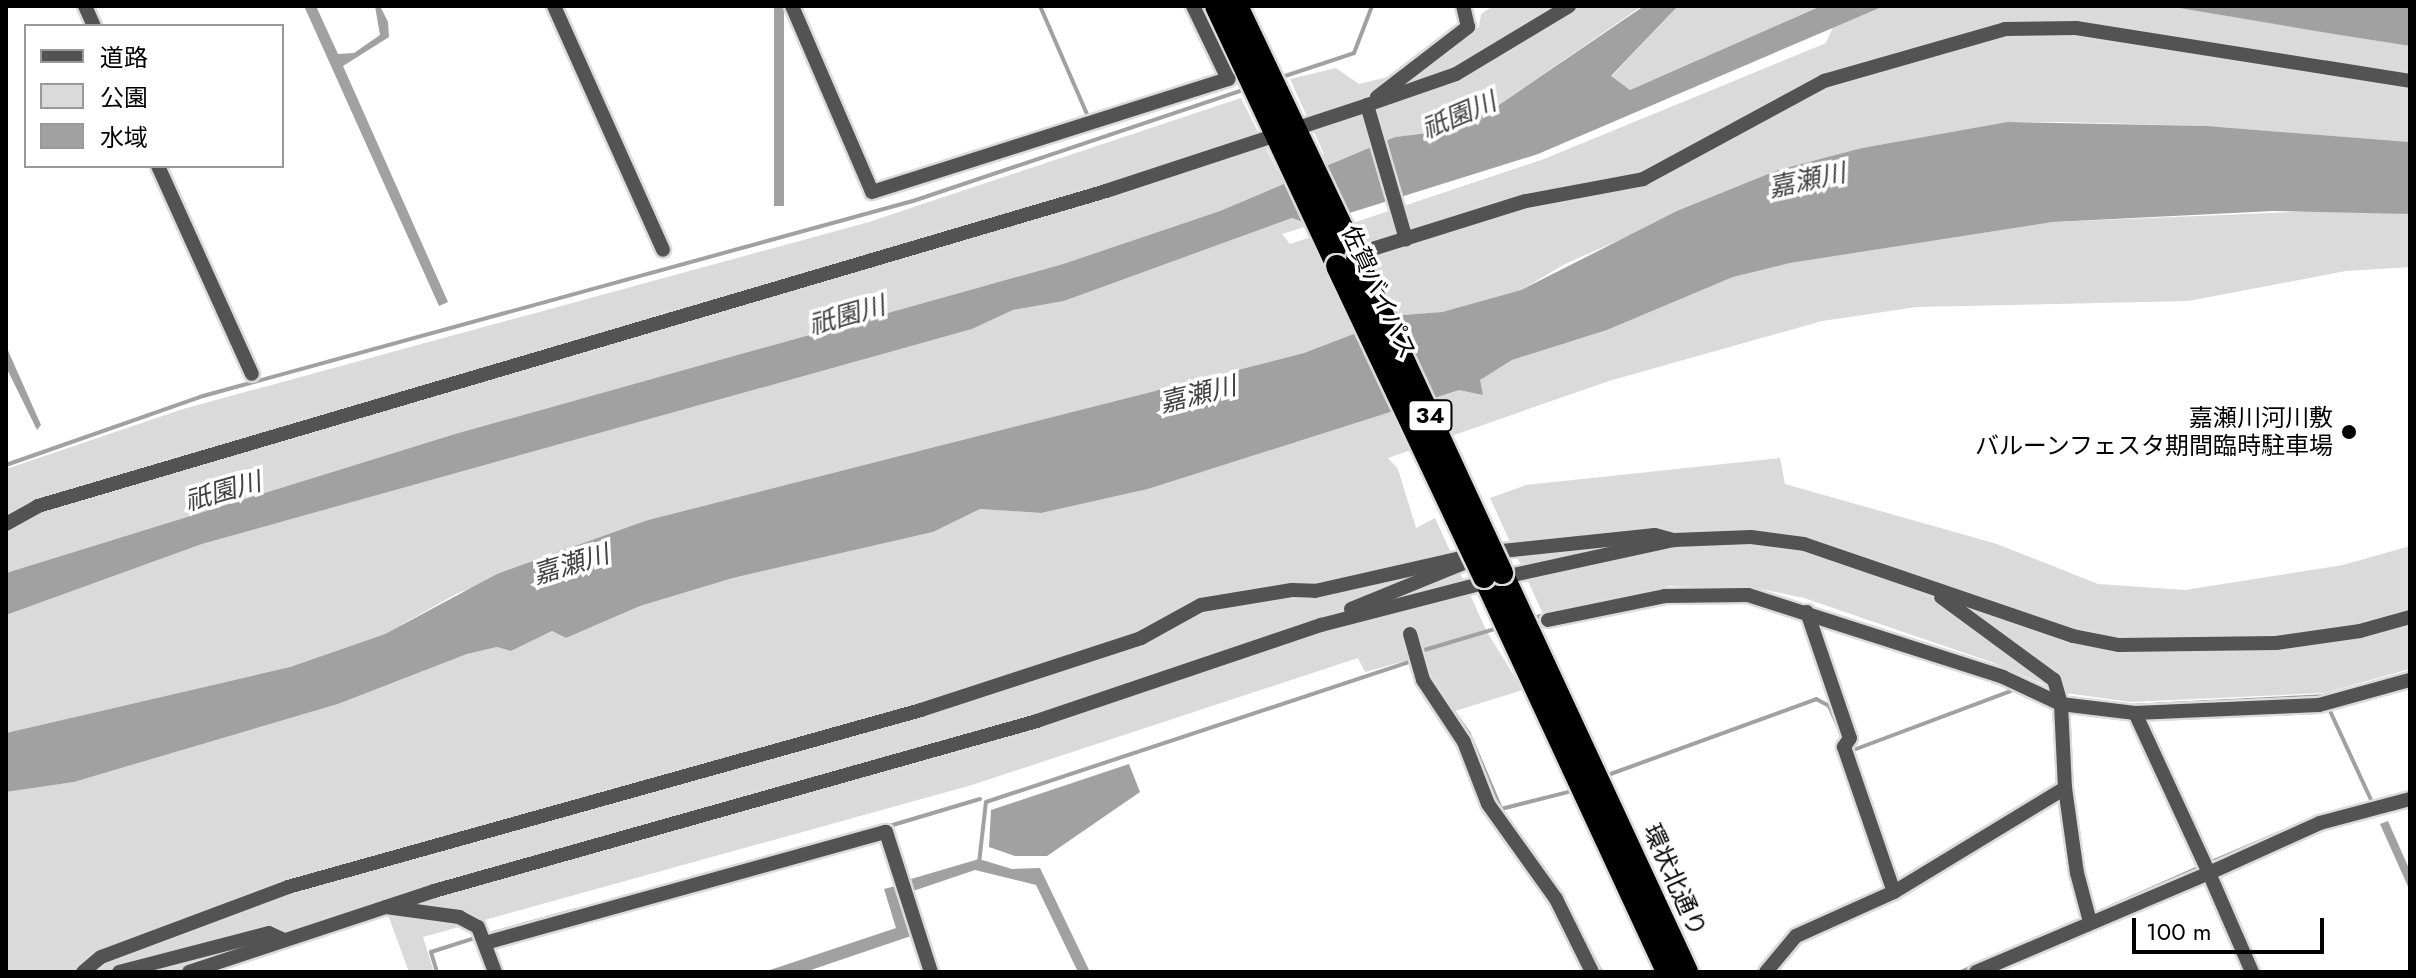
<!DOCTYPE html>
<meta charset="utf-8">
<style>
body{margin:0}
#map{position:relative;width:2416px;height:978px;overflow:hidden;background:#fff;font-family:Jost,"Noto Sans JP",sans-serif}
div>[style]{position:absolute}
.green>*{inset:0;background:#dadada}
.water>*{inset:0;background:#a1a1a1;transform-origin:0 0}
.stream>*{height:4px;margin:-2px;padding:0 2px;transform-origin:2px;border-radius:2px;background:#a1a1a1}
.roads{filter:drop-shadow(2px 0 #dbdbdb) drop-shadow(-2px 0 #dbdbdb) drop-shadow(0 2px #dbdbdb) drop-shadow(0 -2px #dbdbdb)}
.minor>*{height:14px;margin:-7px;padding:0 7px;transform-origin:7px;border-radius:7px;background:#535353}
.highway>*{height:22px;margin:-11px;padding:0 11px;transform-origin:11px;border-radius:11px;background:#000}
.bridges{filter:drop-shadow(2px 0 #dbdbdb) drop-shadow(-2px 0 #dbdbdb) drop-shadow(0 2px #dbdbdb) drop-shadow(0 -2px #dbdbdb)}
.highway-bridge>*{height:22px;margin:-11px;padding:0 11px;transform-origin:11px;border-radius:11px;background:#000}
.dots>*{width:22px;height:22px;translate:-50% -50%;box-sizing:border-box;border:4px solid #fff;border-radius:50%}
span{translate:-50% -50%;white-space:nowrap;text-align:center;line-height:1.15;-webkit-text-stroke:7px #fff;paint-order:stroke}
.shield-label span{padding:2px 6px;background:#fff;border:2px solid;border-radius:6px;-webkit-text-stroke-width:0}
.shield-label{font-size:22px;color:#000;font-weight:700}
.street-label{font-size:24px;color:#000}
.poi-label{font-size:24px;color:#000}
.right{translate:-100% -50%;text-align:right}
.water-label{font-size:26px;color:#424242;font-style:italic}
.frame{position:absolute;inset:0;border:8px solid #000;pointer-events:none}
.legend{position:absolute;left:24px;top:24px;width:260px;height:144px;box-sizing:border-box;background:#fff;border:2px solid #999;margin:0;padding:10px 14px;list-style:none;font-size:24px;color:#000}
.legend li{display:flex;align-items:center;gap:16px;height:40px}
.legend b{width:40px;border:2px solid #999}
.scale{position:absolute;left:2132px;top:918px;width:192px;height:36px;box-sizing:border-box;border:4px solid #000;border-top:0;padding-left:10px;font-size:24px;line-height:28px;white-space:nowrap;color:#000;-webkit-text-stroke:6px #fff;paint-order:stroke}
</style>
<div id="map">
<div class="green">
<div style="clip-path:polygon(1493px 6px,1642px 6px,1493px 109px,1444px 131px,1395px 137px,1220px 211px,1063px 264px,455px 434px,6px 573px,6px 469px,183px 409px,869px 222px,1241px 98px,1278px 172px,1324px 154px,1290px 79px,1336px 68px,1359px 84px,1424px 68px,1479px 27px,1481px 14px)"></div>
<div style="clip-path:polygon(1678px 6px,1821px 6px,1630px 90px,1611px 77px)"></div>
<div style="clip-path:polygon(1884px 6px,2167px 6px,2410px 46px,2410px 142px,2207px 126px,2060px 122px,2007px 122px,1862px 148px,1778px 170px,1565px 264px,1521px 290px,1442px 312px,1403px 315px,1304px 353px,648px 520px,456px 594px,385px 634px,290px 667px,6px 733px,6px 615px,202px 544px,972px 329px,1013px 310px,1064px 301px,1292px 218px,1311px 225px,1282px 234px,1290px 244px,1544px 159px,1826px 43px,1833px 27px)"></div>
<div style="clip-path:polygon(2340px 210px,2410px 214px,2410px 267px,2346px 271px,2188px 301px,1917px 307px,1822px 321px,1609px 381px,1388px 458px,1398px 469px,1416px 528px,1435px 518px,1487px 632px,1523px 690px,1455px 711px,1429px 672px,1409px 660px,1365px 672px,1358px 658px,972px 785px,423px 937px,434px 972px,409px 972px,388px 915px,218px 972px,6px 972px,6px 792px,74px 782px,338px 704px,467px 654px,497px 647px,511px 651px,552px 631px,566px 638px,640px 606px,733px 578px,933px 532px,980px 509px,1041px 513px,1148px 489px,1459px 389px,1483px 395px,1479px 380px,1512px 360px,1607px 330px,1733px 277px,1790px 263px,2053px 222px)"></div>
<div style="clip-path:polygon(1780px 458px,1785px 484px,1997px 544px,2098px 584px,2185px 590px,2343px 565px,2410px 546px,2410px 669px,2324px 693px,2131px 702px,2065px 693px,1991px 662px,1804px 598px,1746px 586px,1670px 586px,1542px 612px,1490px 498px,1526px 485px)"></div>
</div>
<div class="water">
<div style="clip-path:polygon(304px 6px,316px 6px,338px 54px,354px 53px,380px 35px,375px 6px,380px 6px,388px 22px,389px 37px,343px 66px,448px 302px,439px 306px)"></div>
<div style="left:774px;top:6px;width:10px;height:200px"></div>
<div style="clip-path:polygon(1644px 6px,1678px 6px,1611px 76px,1630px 90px,1821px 6px,1884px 6px,1538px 154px,1311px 225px,1292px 218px,1064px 301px,1013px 310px,972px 329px,202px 544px,6px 615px,6px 573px,455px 434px,1063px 264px,1220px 211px,1395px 137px,1444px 131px,1493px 109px)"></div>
<div style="clip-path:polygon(2167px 6px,2410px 6px,2410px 46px,2334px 34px)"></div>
<div style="clip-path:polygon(2007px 122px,2207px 126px,2410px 142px,2410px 214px,2273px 211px,2053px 222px,1790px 263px,1733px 277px,1607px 330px,1512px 360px,1480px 380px,1483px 395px,1459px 390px,1148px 489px,1041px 513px,980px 509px,933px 532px,733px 578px,640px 606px,566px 638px,552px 631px,511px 651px,497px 647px,467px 654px,338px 704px,74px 782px,6px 792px,6px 733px,290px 667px,385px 634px,497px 574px,648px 520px,1304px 353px,1403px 315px,1442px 312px,1521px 290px,1677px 211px,1778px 170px,1862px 148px)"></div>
<div style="clip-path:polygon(6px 346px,41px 425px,37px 430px,6px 367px)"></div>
<div style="clip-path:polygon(1129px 764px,1140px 792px,1047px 856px,1015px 856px,989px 847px,991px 810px)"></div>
<div style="clip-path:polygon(2388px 821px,2410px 871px,2410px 891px,2380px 824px)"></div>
<div style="clip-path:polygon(979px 859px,1012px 869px,1040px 868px,1090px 972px,1078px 972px,1036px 885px,975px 870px,913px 891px,911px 879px)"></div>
<div style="clip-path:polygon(895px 886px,911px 936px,805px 972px,764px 972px,896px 928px,884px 889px)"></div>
</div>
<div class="stream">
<div style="left:1040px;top:6px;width:118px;rotate:66.5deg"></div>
<div style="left:1279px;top:78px;width:79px;rotate:-18.4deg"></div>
<div style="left:1354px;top:53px;width:50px;rotate:-69deg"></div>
<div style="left:6px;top:465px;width:209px;rotate:-19.3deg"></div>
<div style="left:203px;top:396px;width:736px;rotate:-15.36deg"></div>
<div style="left:913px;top:201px;width:354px;rotate:-18.6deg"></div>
<div style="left:1766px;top:594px;width:251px;rotate:17.9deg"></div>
<div style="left:1530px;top:619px;width:19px;rotate:-16deg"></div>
<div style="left:1421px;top:651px;width:80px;rotate:-16.6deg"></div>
<div style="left:1428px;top:676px;width:71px;rotate:54.7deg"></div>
<div style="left:1469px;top:734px;width:84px;rotate:66.8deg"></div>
<div style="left:2128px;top:706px;width:195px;rotate:-2.9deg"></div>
<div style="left:2323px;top:696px;width:90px;rotate:-14.8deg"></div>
<div style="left:2330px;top:711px;width:100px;rotate:65.2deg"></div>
<div style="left:1856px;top:749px;width:165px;rotate:-20.5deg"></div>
<div style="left:1605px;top:776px;width:225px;rotate:-20deg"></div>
<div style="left:1816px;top:699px;width:15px;rotate:28deg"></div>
<div style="left:1829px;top:706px;width:27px;rotate:66deg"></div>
<div style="left:1501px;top:809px;width:77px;rotate:-14.2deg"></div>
<div style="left:886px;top:827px;width:98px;rotate:-16.6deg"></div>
<div style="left:979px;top:863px;width:61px;rotate:-83.5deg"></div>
<div style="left:986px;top:802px;width:450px;rotate:-18.3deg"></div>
<div style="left:2209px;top:863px;width:120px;rotate:-23.1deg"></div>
<div style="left:1560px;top:894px;width:88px;rotate:62.3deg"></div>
<div style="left:2092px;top:915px;width:114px;rotate:-23.9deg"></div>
<div style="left:2063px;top:927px;width:23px;rotate:-23deg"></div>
<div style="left:493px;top:933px;width:86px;rotate:-15.5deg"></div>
<div style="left:437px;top:972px;width:21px;rotate:-107deg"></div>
<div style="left:431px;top:952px;width:49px;rotate:-17.7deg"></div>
<div style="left:1961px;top:972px;width:14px;rotate:-25deg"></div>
</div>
<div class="roads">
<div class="minor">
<div style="left:85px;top:6px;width:22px;rotate:66deg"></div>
<div style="left:554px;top:6px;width:267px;rotate:65.9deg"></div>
<div style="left:792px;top:6px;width:202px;rotate:66.7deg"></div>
<div style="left:872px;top:192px;width:374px;rotate:-17.6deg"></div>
<div style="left:1228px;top:79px;width:81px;rotate:-115.6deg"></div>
<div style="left:1377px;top:97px;width:115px;rotate:-37.6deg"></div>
<div style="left:1468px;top:27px;width:22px;rotate:-103deg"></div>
<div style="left:1367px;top:105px;width:140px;rotate:73.8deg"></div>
<div style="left:158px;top:166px;width:228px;rotate:65.7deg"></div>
<div style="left:1350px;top:256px;width:184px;rotate:-17.4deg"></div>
<div style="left:1526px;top:201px;width:119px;rotate:-10.6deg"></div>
<div style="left:1643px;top:179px;width:206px;rotate:-28.4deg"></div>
<div style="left:1824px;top:81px;width:188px;rotate:-16deg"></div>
<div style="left:2005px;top:29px;width:71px;rotate:-0.8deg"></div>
<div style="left:2076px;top:28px;width:338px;rotate:9deg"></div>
<div style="left:6px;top:524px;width:37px;rotate:-29deg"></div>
<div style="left:38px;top:506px;width:1113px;rotate:-16.43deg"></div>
<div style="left:1106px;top:191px;width:275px;rotate:-18.2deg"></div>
<div style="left:1367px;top:105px;width:94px;rotate:-19.2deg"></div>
<div style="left:1456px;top:74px;width:132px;rotate:-31deg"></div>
<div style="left:1504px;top:577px;width:174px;rotate:-12.3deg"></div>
<div style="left:1674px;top:540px;width:77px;rotate:-2.2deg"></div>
<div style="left:1751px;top:537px;width:53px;rotate:7.5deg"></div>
<div style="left:1804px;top:544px;width:284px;rotate:18.9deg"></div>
<div style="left:2073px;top:636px;width:47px;rotate:11.1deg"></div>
<div style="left:2119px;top:645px;width:157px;rotate:-0.7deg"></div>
<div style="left:2276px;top:643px;width:85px;rotate:-8.1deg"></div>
<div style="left:2360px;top:631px;width:52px;rotate:-15.6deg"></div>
<div style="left:1351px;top:609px;width:135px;rotate:-22.2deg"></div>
<div style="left:1807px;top:612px;width:133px;rotate:71.2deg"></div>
<div style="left:1850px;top:738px;width:11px;rotate:124deg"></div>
<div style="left:1844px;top:747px;width:153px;rotate:71deg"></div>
<div style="left:1548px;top:620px;width:119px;rotate:-11.6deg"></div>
<div style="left:1665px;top:596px;width:83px;rotate:-0.7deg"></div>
<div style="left:1748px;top:595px;width:268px;rotate:17.8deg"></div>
<div style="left:2003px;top:677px;width:64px;rotate:25deg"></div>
<div style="left:2061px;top:704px;width:25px;rotate:-106deg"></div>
<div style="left:2054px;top:680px;width:140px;rotate:-143.7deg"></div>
<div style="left:1410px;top:634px;width:48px;rotate:74.2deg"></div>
<div style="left:1423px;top:680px;width:74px;rotate:56.5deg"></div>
<div style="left:1464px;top:742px;width:66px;rotate:68.8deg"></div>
<div style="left:1488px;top:804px;width:117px;rotate:54.4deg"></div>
<div style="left:1556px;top:899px;width:81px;rotate:63.7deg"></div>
<div style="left:2135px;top:713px;width:184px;rotate:-2.5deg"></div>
<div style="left:2319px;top:705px;width:94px;rotate:-15.4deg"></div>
<div style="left:386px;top:907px;width:74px;rotate:7.8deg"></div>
<div style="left:459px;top:917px;width:21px;rotate:28deg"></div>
<div style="left:478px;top:927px;width:48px;rotate:69.3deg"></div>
<div style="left:485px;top:943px;width:416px;rotate:-15.5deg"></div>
<div style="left:886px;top:832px;width:147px;rotate:72.2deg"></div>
<div style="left:83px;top:972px;width:23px;rotate:-40deg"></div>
<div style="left:101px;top:957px;width:200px;rotate:-20.5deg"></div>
<div style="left:288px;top:887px;width:657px;rotate:-15.62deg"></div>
<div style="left:921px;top:710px;width:231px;rotate:-18.1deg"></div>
<div style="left:1141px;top:638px;width:68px;rotate:-28.8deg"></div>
<div style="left:1201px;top:605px;width:92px;rotate:-9.4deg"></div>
<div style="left:1292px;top:590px;width:23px;rotate:2deg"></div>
<div style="left:1315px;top:591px;width:172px;rotate:-12.7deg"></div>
<div style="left:1483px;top:553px;width:173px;rotate:-6deg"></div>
<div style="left:1655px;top:535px;width:20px;rotate:15deg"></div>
<div style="left:119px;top:972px;width:155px;rotate:-14.6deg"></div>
<div style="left:269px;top:933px;width:17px;rotate:25deg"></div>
<div style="left:189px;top:972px;width:258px;rotate:-18.3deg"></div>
<div style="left:434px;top:891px;width:627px;rotate:-15.74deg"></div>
<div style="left:1037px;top:721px;width:300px;rotate:-18.7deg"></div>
<div style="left:1321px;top:625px;width:171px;rotate:-14.5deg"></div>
<div style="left:1766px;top:972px;width:47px;rotate:-50.2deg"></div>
<div style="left:1796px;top:936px;width:107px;rotate:-24.2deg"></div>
<div style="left:1894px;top:892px;width:200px;rotate:-31.3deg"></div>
<div style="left:1976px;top:972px;width:253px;rotate:-23deg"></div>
<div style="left:2209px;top:873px;width:176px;rotate:-114.8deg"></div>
<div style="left:2135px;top:713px;width:75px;rotate:-173.1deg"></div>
<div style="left:2061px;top:704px;width:84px;rotate:87.3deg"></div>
<div style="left:2065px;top:788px;width:86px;rotate:82deg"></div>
<div style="left:2077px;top:873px;width:51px;rotate:75.1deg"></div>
<div style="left:2252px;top:972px;width:108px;rotate:-113.5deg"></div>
<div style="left:2209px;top:873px;width:122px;rotate:-24.2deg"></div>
<div style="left:2320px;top:823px;width:93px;rotate:-14.9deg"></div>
</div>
<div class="highway">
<div style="left:1216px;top:6px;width:287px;rotate:65deg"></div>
<div style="left:1237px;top:6px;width:280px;rotate:64.6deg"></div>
<div style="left:1502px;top:573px;width:440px;rotate:65.1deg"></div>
<div style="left:1484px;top:577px;width:435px;rotate:65.1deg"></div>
</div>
</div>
<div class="bridges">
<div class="highway-bridge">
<div style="left:1357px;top:259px;width:346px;rotate:65.2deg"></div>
<div style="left:1337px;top:266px;width:344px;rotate:64.7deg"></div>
</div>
</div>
<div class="dots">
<div style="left:2349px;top:432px;background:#000"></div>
</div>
<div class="shield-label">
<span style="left:1430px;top:416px">34</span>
</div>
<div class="street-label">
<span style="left:1379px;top:292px;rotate:65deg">佐賀バイパス</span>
<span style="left:1675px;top:880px;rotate:66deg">環状北通り</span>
</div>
<div class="poi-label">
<span class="right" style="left:2333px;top:432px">嘉瀬川河川敷<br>バルーンフェスタ期間臨時駐車場</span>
</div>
<div class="water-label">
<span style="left:1459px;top:116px;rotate:-23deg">祇園川</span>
<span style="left:1807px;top:181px;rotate:-12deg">嘉瀬川</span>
<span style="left:847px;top:316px;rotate:-16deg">祇園川</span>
<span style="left:1198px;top:395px;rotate:-14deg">嘉瀬川</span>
<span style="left:223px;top:492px;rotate:-16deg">祇園川</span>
<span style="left:571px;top:565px;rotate:-17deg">嘉瀬川</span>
</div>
<div class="frame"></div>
<ul class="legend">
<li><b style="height:10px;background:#535353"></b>道路</li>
<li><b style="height:22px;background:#dadada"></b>公園</li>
<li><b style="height:22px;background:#a1a1a1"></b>水域</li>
</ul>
<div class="scale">100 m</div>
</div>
